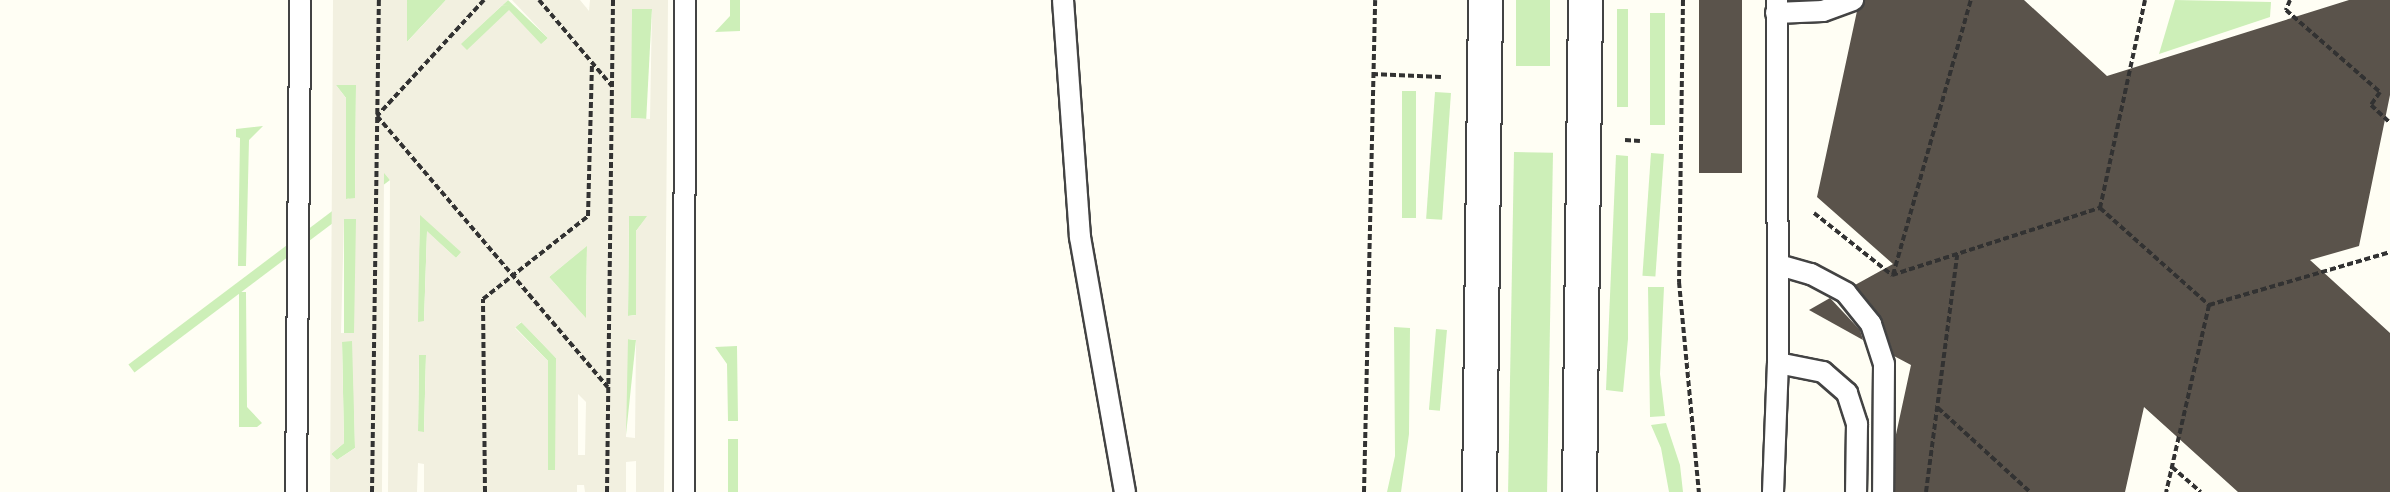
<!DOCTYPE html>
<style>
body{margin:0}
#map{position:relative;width:2390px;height:492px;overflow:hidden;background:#fffef4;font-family:Merriweather,serif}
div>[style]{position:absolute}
.green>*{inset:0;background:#cdefb8;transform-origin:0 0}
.plaza>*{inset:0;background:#f2f0e0}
.building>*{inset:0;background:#5a534b;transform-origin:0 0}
.path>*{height:4px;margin-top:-2px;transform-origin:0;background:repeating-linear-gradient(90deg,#323232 0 6px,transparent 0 9px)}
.roads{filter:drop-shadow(2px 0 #434343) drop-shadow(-2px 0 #434343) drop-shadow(0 2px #434343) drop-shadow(0 -2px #434343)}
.lane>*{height:20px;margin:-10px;padding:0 10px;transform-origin:10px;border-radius:10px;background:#fff}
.street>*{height:33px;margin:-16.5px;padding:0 16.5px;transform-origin:16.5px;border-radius:16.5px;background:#fff}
span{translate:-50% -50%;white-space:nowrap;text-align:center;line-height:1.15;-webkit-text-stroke:6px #fff;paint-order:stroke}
</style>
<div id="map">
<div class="green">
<div style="clip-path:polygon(407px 0,446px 0,406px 43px)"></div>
<div style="clip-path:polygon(508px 0,548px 38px,542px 44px,467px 51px,460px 44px)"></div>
<div style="clip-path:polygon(730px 0,740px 0,740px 31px,715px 32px,730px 16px)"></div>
<div style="left:1516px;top:0;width:34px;height:66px"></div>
<div style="clip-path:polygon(2175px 0,2271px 2px,2270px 17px,2159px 54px)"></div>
<div style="left:632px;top:8px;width:20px;height:110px;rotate:3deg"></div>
<div style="left:1617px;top:9px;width:11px;height:98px"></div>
<div style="left:1650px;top:13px;width:15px;height:112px"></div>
<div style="clip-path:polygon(335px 84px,356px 85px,355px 198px,346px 199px,346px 98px)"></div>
<div style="left:1402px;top:91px;width:14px;height:127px"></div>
<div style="left:1435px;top:92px;width:16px;height:127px;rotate:4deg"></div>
<div style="clip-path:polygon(263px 126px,249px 140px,246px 266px,238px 266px,240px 138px,236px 137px,236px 129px)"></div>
<div style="left:1514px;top:152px;width:39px;height:340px;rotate:1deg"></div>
<div style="left:1651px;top:153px;width:13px;height:123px;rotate:4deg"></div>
<div style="clip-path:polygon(1616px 155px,1628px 156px,1628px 339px,1623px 392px,1606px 390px)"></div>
<div style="left:384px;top:172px;width:10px;height:320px;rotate:53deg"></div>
<div style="clip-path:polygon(420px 214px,462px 252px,456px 258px,427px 232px,424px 322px,417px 322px)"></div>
<div style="clip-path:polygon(629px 215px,648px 216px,636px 231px,636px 315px,628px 316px)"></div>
<div style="left:344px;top:219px;width:12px;height:114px"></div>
<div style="clip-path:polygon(587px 245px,586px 319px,549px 277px)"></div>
<div style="clip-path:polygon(1648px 287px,1664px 287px,1660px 374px,1665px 416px,1650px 417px)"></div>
<div style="clip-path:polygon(239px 292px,246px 292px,247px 407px,262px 423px,257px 427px,239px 427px)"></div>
<div style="clip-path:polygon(522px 322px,556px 358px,556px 470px,548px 470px,548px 361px,515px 327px)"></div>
<div style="clip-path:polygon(1394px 327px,1410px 328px,1409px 434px,1401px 492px,1387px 492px,1395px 456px)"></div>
<div style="left:1436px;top:329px;width:11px;height:81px;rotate:5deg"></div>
<div style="left:627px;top:339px;width:9px;height:99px;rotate:6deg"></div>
<div style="clip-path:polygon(342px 341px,353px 341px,355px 448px,337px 460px,331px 454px,344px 443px)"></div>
<div style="clip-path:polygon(737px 346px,738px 421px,728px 421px,727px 364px,715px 347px)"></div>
<div style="clip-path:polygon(419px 354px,426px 355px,424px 432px,418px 432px)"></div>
<div style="clip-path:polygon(1666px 423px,1680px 465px,1683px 492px,1669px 492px,1661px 448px,1651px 425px)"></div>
<div style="left:728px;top:439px;width:10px;height:53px"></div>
</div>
<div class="plaza">
<div style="clip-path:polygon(evenodd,333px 0,407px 0,407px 42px,446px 0,508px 0,461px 44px,467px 50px,509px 10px,541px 44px,548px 38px,512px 0,580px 0,589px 11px,590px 0,668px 0,664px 492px,636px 492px,636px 461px,626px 462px,626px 492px,585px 492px,584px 485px,577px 485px,577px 492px,424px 492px,424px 464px,418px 463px,417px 492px,388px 492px,390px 180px,384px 173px,382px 492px,330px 492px,333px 0,632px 9px,652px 9px,650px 119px,631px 118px,632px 9px,333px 0,336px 85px,356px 85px,355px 198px,346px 199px,346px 98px,336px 85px,333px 0,420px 215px,461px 252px,456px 258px,427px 231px,424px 321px,418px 322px,420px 215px,333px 0,629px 216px,647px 216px,636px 231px,636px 315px,628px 316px,629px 216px,333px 0,344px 219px,356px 219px,354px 333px,341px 333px,344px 219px,333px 0,587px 246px,586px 318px,549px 277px,587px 246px,333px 0,521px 322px,556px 358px,555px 470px,548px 470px,548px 361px,515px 328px,521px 322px,333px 0,628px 339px,636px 340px,635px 438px,626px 437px,628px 339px,333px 0,352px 341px,355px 448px,337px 460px,331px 454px,344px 443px,342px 342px,352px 341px,333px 0,419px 355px,426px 355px,424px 432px,418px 431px,419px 355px,333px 0,578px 394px,586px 402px,585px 455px,578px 455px,578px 394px)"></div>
</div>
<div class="building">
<div style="left:1699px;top:0;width:43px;height:173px"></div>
<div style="clip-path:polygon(1865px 0,2024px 0,2107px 76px,2349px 0,2390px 0,2390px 95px,2359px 246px,2310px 260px,2390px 333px,2390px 492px,2238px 492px,2144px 407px,2125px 492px,1895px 492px,1895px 439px,1911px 365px,1894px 356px,1881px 317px,1855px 285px,1893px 264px,1817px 197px,1857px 11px)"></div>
<div style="clip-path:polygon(1830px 298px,1860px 330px,1863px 340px,1809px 310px)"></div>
</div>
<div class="path">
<div style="left:484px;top:0;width:158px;rotate:132.7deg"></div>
<div style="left:377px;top:116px;width:356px;rotate:49.6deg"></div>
<div style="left:539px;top:0;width:113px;rotate:49.7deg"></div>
<div style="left:1683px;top:0;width:282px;rotate:90.8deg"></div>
<div style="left:1679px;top:282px;width:211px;rotate:84.6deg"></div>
<div style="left:2145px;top:0;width:213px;rotate:102.2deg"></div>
<div style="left:2100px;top:208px;width:146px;rotate:41.7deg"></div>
<div style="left:2209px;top:305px;width:192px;rotate:102.9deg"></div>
<div style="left:2290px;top:0;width:11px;rotate:112deg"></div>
<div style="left:2286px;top:10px;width:125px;rotate:41.1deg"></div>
<div style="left:2380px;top:92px;width:16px;rotate:125deg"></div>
<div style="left:2371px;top:105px;width:26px;rotate:43deg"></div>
<div style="left:1372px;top:74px;width:69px;rotate:2.5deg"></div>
<div style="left:1625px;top:140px;width:15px;rotate:4deg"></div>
<div style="left:1814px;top:213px;width:100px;rotate:38.5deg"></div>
<div style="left:1892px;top:275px;width:219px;rotate:-17.9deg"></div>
<div style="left:1893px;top:275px;width:286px;rotate:-74.2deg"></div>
<div style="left:2209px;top:305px;width:189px;rotate:-16.3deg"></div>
<div style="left:1938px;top:408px;width:125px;rotate:42.4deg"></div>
<div style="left:2172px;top:467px;width:38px;rotate:41deg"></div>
<div style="left:372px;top:492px;width:492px;rotate:-89.2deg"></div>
<div style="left:485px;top:492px;width:193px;rotate:-90.6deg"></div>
<div style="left:483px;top:299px;width:134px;rotate:-38.3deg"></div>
<div style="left:588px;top:216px;width:153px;rotate:-88.5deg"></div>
<div style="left:607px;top:492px;width:492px;rotate:-89.3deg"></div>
<div style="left:1364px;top:492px;width:492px;rotate:-88.7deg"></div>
<div style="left:1926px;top:492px;width:239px;rotate:-82.5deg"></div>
</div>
<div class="roads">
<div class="lane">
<div style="left:1063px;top:0;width:238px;rotate:85.9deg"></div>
<div style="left:1080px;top:237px;width:259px;rotate:80deg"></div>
<div style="left:1776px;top:13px;width:47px;rotate:-2.4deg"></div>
<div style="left:1823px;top:11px;width:32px;rotate:-20deg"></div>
<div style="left:1779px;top:265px;width:33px;rotate:16deg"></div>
<div style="left:1811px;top:274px;width:40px;rotate:28deg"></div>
<div style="left:1846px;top:293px;width:40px;rotate:51deg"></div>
<div style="left:1871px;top:324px;width:42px;rotate:72deg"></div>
<div style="left:1884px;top:364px;width:128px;rotate:90.4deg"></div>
<div style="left:1778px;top:363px;width:46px;rotate:11.3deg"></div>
<div style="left:1823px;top:372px;width:32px;rotate:41deg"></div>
<div style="left:1847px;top:393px;width:33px;rotate:72deg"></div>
<div style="left:1857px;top:424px;width:68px;rotate:90.8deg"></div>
<div style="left:296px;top:492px;width:492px;rotate:-89.5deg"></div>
<div style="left:684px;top:492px;width:492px;rotate:-89.9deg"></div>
<div style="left:1773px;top:492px;width:129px;rotate:-87.8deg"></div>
<div style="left:1778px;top:363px;width:363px;rotate:-90.2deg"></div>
</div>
<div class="street">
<div style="left:1479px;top:492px;width:492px;rotate:-89.3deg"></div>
<div style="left:1579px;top:492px;width:492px;rotate:-89.3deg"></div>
</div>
</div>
</div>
